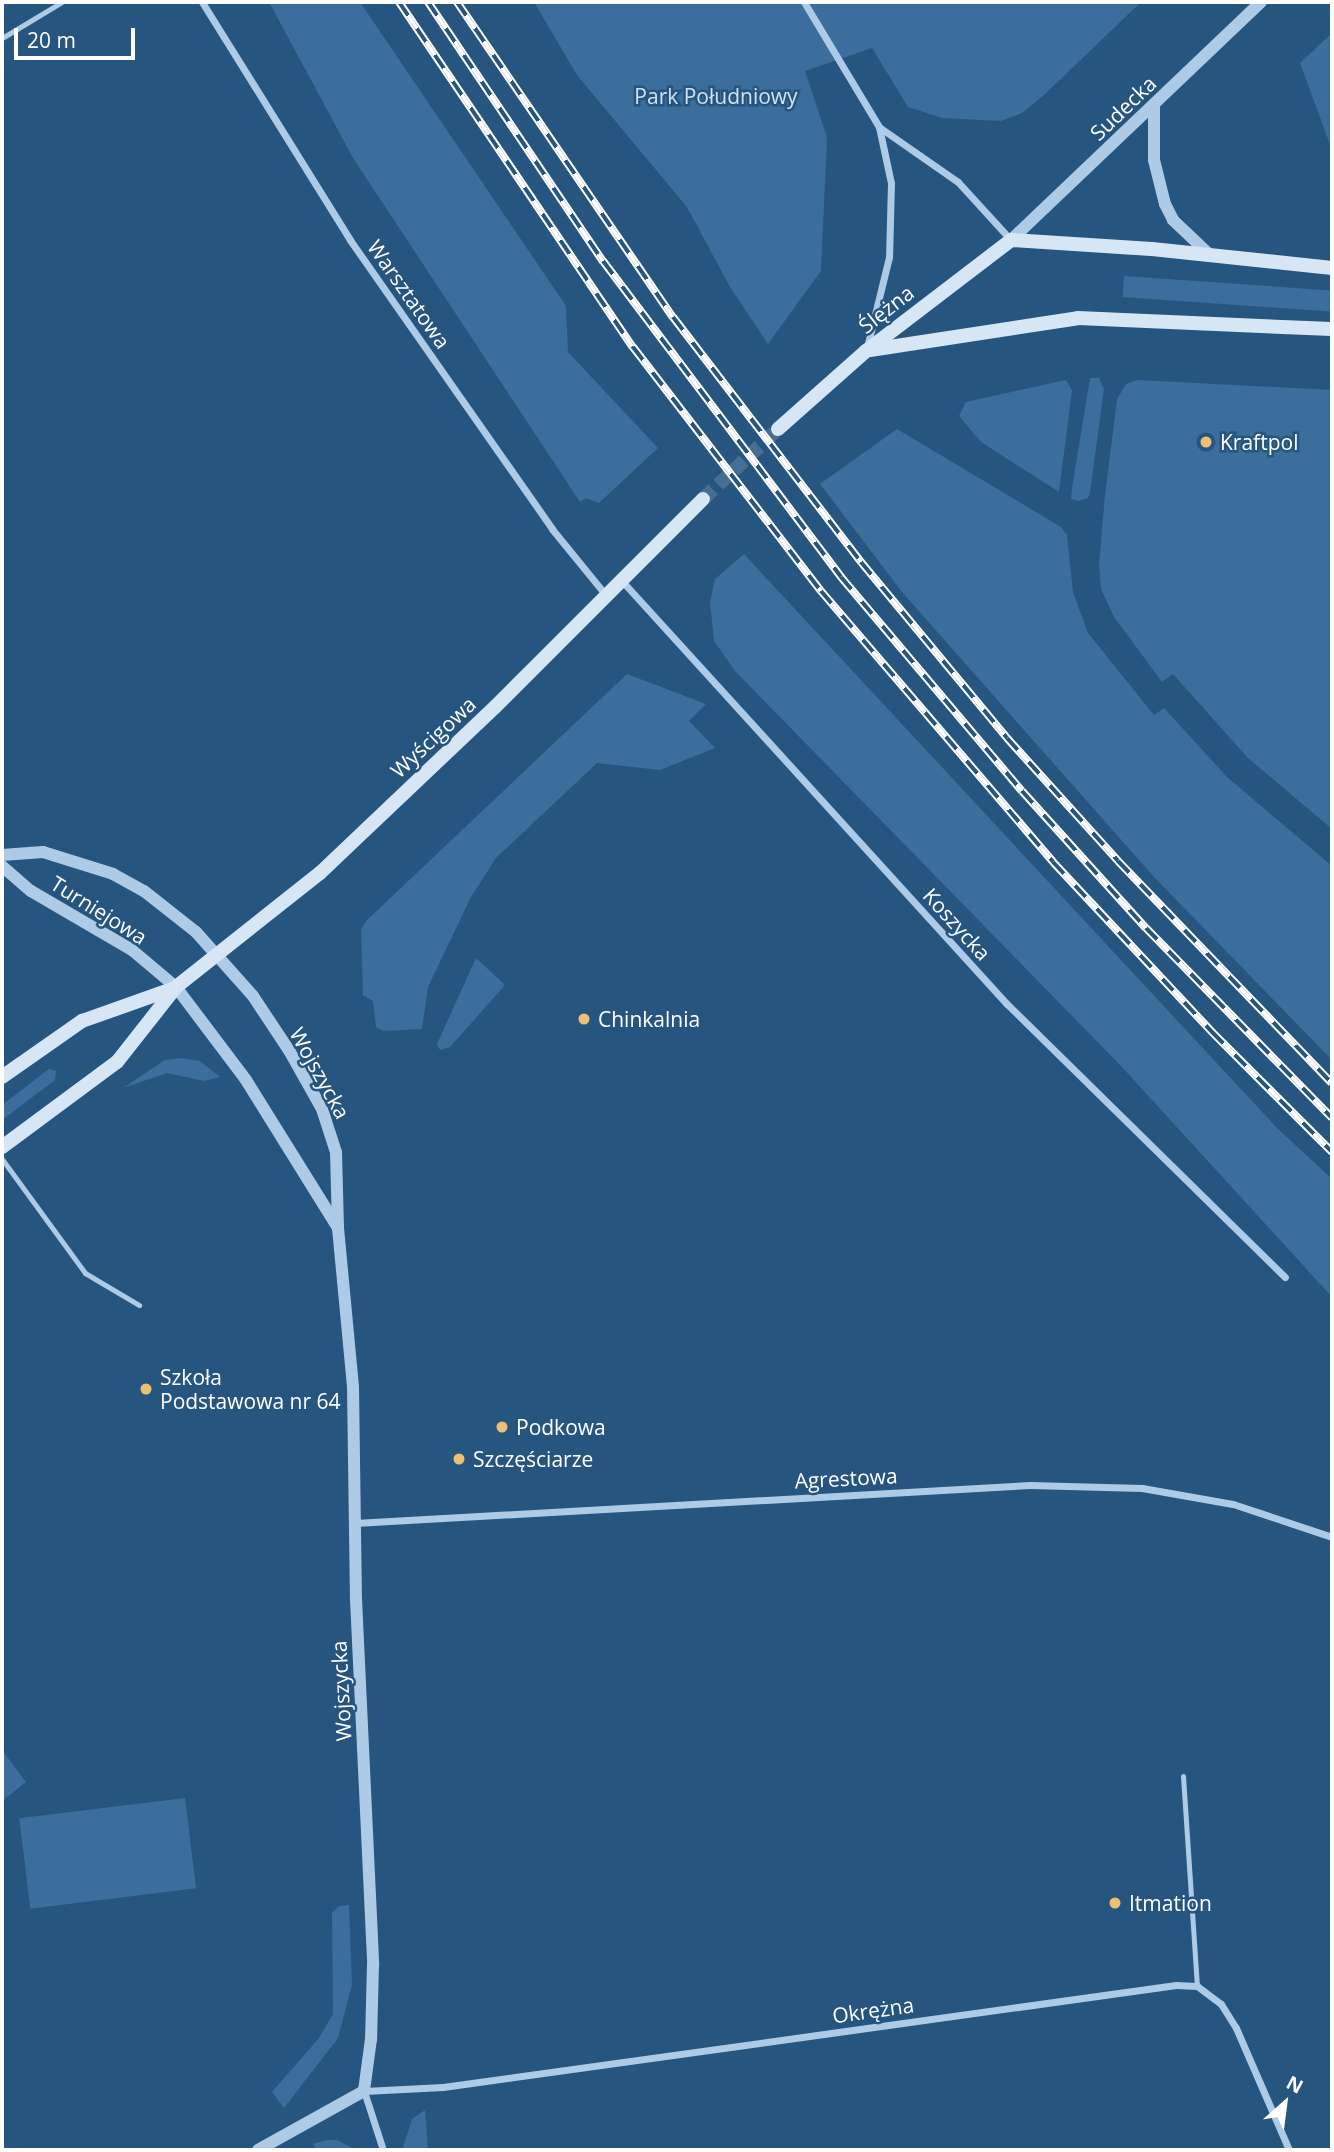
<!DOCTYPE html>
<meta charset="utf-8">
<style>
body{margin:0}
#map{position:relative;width:1334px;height:2152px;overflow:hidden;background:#26557f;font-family:"Open Sans",sans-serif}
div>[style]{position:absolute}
.green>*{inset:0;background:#3b6e9d;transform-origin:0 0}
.secondary-tunnel>*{height:14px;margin-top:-7px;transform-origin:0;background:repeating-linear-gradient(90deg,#476e92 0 14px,transparent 0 21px)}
.service>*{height:5px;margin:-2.5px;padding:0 2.5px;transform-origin:2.5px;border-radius:2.5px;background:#adcbe6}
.minor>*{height:7px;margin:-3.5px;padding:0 3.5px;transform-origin:3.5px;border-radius:3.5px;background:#adcbe6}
.tertiary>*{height:12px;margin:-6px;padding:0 6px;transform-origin:6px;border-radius:6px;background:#adcbe6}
.secondary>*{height:14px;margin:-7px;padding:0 7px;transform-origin:7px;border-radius:7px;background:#d6e6f5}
.rail>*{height:8px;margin-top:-4px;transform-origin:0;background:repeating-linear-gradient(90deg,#26557f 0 16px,#fff 0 32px);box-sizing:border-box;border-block:2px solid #fff}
.dots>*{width:19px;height:19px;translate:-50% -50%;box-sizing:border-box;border:4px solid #26557f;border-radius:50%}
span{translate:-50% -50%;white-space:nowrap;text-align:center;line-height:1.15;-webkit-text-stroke:5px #26557f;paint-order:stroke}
.park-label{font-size:21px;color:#d0e4f5}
.street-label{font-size:21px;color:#fff}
.poi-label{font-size:21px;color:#fff}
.left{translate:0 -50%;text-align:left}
.frame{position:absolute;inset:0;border:4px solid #fff;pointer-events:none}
.north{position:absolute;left:1250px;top:2068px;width:70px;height:70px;-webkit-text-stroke:5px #26557f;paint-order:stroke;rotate:28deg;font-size:19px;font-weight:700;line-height:28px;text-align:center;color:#fff}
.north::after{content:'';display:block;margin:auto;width:24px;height:32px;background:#fff;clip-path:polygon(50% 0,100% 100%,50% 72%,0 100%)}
.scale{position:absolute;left:14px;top:28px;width:121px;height:32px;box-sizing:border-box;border:4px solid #fff;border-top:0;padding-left:9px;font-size:21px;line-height:24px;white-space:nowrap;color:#fff;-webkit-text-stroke:5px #26557f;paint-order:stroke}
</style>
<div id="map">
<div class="green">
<div style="clip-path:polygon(269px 2px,360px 2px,566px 306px,568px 352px,658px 448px,599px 503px,586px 498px,580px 502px,353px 158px)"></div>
<div style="clip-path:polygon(534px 2px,1141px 2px,1043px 96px,1022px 113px,1001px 121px,942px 118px,908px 107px,872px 48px,805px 71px,827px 138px,821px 271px,768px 344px,730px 287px,687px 207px,577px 75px)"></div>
<div style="clip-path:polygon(1332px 33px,1332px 150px,1300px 63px)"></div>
<div style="left:1124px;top:276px;width:208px;height:21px;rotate:4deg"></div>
<div style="clip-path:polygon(1090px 378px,1099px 378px,1104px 389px,1090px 492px,1088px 498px,1079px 501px,1071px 499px,1072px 488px)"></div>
<div style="clip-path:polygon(1066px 380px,1072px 390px,1059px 492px,981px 442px,959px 416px,966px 402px)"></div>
<div style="clip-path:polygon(1138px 380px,1332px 390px,1332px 829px,1248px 758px,1173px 674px,1162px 682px,1114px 617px,1101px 589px,1099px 565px,1105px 495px,1117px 399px,1126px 384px)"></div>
<div style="clip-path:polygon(897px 429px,1061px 527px,1067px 535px,1073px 592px,1088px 633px,1154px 715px,1164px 708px,1227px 777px,1332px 866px,1332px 1060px,1154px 877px,902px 592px,820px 484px)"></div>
<div style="clip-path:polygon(744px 554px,1277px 1128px,1332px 1179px,1332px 1297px,1121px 1066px,735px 671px,714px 641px,710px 602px,715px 579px)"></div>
<div style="clip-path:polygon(627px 674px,706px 704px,689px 721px,715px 748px,660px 770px,597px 763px,496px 858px,471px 897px,428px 987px,422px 1029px,383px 1031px,376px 1027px,373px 1001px,363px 995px,361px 930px,366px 921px)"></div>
<div style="clip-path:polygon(476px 958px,505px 985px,450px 1047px,440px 1050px,437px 1044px)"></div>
<div style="clip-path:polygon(181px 1058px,200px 1061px,220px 1077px,204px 1081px,167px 1073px,123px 1088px,165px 1060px)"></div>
<div style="clip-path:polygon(49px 1069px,56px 1071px,55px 1080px,2px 1120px,2px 1105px)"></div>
<div style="clip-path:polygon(2px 1750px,26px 1782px,2px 1801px)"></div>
<div style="left:185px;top:1798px;width:91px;height:167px;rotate:83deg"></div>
<div style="clip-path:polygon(349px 1905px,352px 1985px,338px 2038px,284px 2108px,272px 2092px,319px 2038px,333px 2014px,332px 1913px,339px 1906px)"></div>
<div style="clip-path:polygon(425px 2110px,428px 2150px,402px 2150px,412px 2119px)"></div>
<div style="clip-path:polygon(327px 2140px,337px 2140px,356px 2150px,317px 2150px,313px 2144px)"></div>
</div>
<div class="secondary-tunnel">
<div style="left:703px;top:499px;width:103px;rotate:-43deg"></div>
</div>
<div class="service">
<div style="left:2px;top:38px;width:70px;rotate:-31deg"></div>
<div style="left:2px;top:1159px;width:141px;rotate:53.9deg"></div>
<div style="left:85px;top:1273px;width:63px;rotate:30.7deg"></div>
<div style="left:1183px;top:1776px;width:210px;rotate:86.2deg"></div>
</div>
<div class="minor">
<div style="left:202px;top:2px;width:280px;rotate:58.1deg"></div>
<div style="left:350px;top:240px;width:353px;rotate:55deg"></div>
<div style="left:552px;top:529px;width:84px;rotate:50.8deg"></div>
<div style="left:804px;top:2px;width:146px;rotate:59deg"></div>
<div style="left:879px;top:127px;width:57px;rotate:77.9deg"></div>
<div style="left:891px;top:183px;width:74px;rotate:91.5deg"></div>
<div style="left:889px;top:257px;width:93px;rotate:103.7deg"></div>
<div style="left:879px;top:127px;width:96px;rotate:34.8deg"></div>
<div style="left:958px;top:182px;width:79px;rotate:47.6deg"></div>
<div style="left:622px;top:581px;width:571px;rotate:47.7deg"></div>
<div style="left:1006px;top:1003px;width:391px;rotate:44.5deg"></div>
<div style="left:355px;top:1523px;width:676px;rotate:-3.22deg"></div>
<div style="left:1030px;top:1485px;width:112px;rotate:1.5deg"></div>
<div style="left:1142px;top:1488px;width:92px;rotate:10deg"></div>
<div style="left:1233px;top:1504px;width:104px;rotate:18.4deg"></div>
<div style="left:383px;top:2150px;width:62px;rotate:-107.9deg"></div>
<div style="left:364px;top:2091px;width:79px;rotate:-2.9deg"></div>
<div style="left:443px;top:2087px;width:740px;rotate:-7.92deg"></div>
<div style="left:1176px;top:1985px;width:21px;rotate:3deg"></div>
<div style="left:1197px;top:1986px;width:30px;rotate:37deg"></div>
<div style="left:1221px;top:2004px;width:28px;rotate:58deg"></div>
<div style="left:1236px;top:2028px;width:133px;rotate:66.5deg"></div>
</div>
<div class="tertiary">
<div style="left:1154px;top:105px;width:55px;rotate:90deg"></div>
<div style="left:1154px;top:160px;width:45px;rotate:76deg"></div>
<div style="left:1165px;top:204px;width:18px;rotate:63deg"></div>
<div style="left:1173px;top:220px;width:52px;rotate:43.5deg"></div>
<div style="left:1011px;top:240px;width:345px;rotate:-43.6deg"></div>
<div style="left:2px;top:855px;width:41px;rotate:-4.2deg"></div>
<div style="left:43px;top:852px;width:73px;rotate:17.4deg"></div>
<div style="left:113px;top:874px;width:35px;rotate:29deg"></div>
<div style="left:144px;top:891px;width:66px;rotate:38.3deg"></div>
<div style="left:196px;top:932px;width:86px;rotate:48.3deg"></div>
<div style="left:253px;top:996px;width:67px;rotate:56.5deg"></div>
<div style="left:290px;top:1052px;width:65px;rotate:60.7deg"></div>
<div style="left:322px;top:1109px;width:45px;rotate:72deg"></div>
<div style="left:336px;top:1152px;width:76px;rotate:88.5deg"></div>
<div style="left:338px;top:1228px;width:160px;rotate:84.6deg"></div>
<div style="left:353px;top:1387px;width:212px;rotate:89.2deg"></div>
<div style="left:356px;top:1599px;width:366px;rotate:87.3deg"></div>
<div style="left:373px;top:1965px;width:74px;rotate:91.5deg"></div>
<div style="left:371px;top:2039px;width:52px;rotate:97.7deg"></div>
<div style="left:364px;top:2091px;width:121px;rotate:150.9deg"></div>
<div style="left:2px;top:866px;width:38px;rotate:41deg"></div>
<div style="left:31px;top:891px;width:117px;rotate:30.3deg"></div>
<div style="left:132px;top:950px;width:57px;rotate:40.1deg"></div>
<div style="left:176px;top:987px;width:116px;rotate:53deg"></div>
<div style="left:246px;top:1080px;width:174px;rotate:58.1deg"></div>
</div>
<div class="secondary">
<div style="left:870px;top:350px;width:210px;rotate:-8.7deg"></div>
<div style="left:1078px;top:318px;width:254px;rotate:2.5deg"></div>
<div style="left:778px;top:429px;width:118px;rotate:-41.6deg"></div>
<div style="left:866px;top:351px;width:183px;rotate:-37.4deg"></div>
<div style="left:1011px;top:240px;width:141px;rotate:3.7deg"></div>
<div style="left:1152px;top:249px;width:181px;rotate:6deg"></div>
<div style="left:2px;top:1077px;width:98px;rotate:-35deg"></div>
<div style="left:82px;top:1021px;width:99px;rotate:-19.5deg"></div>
<div style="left:2px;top:1147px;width:143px;rotate:-36.5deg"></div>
<div style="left:117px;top:1062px;width:95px;rotate:-51.8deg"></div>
<div style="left:176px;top:987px;width:184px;rotate:-38.4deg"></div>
<div style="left:320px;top:873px;width:241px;rotate:-43.5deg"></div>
<div style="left:495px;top:707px;width:294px;rotate:-45deg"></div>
</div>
<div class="rail">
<div style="left:399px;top:2px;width:417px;rotate:55.9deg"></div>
<div style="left:633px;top:347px;width:308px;rotate:52.4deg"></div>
<div style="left:821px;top:591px;width:357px;rotate:49.4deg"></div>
<div style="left:1053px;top:862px;width:233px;rotate:46.9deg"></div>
<div style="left:1212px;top:1032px;width:170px;rotate:45deg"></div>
<div style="left:428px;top:2px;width:313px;rotate:56deg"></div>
<div style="left:603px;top:261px;width:396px;rotate:53deg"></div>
<div style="left:841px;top:577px;width:280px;rotate:49.8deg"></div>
<div style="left:1022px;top:791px;width:185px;rotate:47.9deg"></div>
<div style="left:1146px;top:928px;width:266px;rotate:45.6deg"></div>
<div style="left:457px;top:2px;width:382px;rotate:55.6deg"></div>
<div style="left:673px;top:317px;width:309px;rotate:52.5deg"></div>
<div style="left:861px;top:562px;width:229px;rotate:50.3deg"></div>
<div style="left:1007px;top:738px;width:166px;rotate:47.9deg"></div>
<div style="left:1118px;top:861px;width:308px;rotate:46.1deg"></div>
</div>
<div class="dots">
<div style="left:1206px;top:442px;background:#eec073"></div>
<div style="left:584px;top:1019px;background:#eec073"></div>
<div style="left:146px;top:1389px;background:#eec073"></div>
<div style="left:502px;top:1427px;background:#eec073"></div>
<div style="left:459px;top:1459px;background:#eec073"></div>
<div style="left:1115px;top:1903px;background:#eec073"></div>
</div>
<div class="park-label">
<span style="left:716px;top:96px">Park Południowy</span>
</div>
<div class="street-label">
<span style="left:1123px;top:108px;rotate:-44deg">Sudecka</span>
<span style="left:409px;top:294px;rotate:55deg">Warsztatowa</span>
<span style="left:886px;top:309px;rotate:-38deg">Ślężna</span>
<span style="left:433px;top:737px;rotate:-43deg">Wyścigowa</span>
<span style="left:99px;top:910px;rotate:32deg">Turniejowa</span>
<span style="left:957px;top:924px;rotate:48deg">Koszycka</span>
<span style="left:320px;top:1073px;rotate:61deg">Wojszycka</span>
<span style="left:846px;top:1478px;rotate:-3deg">Agrestowa</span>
<span style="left:341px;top:1691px;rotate:-93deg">Wojszycka</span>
<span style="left:873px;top:2010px;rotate:-8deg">Okrężna</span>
</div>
<div class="poi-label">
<span class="left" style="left:1220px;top:442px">Kraftpol</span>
<span class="left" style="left:598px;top:1019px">Chinkalnia</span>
<span class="left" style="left:160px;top:1389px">Szkoła<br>Podstawowa nr 64</span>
<span class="left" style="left:516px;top:1427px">Podkowa</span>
<span class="left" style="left:473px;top:1459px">Szczęściarze</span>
<span class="left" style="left:1129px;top:1903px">Itmation</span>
</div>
<div class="frame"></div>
<div class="north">N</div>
<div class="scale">20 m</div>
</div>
